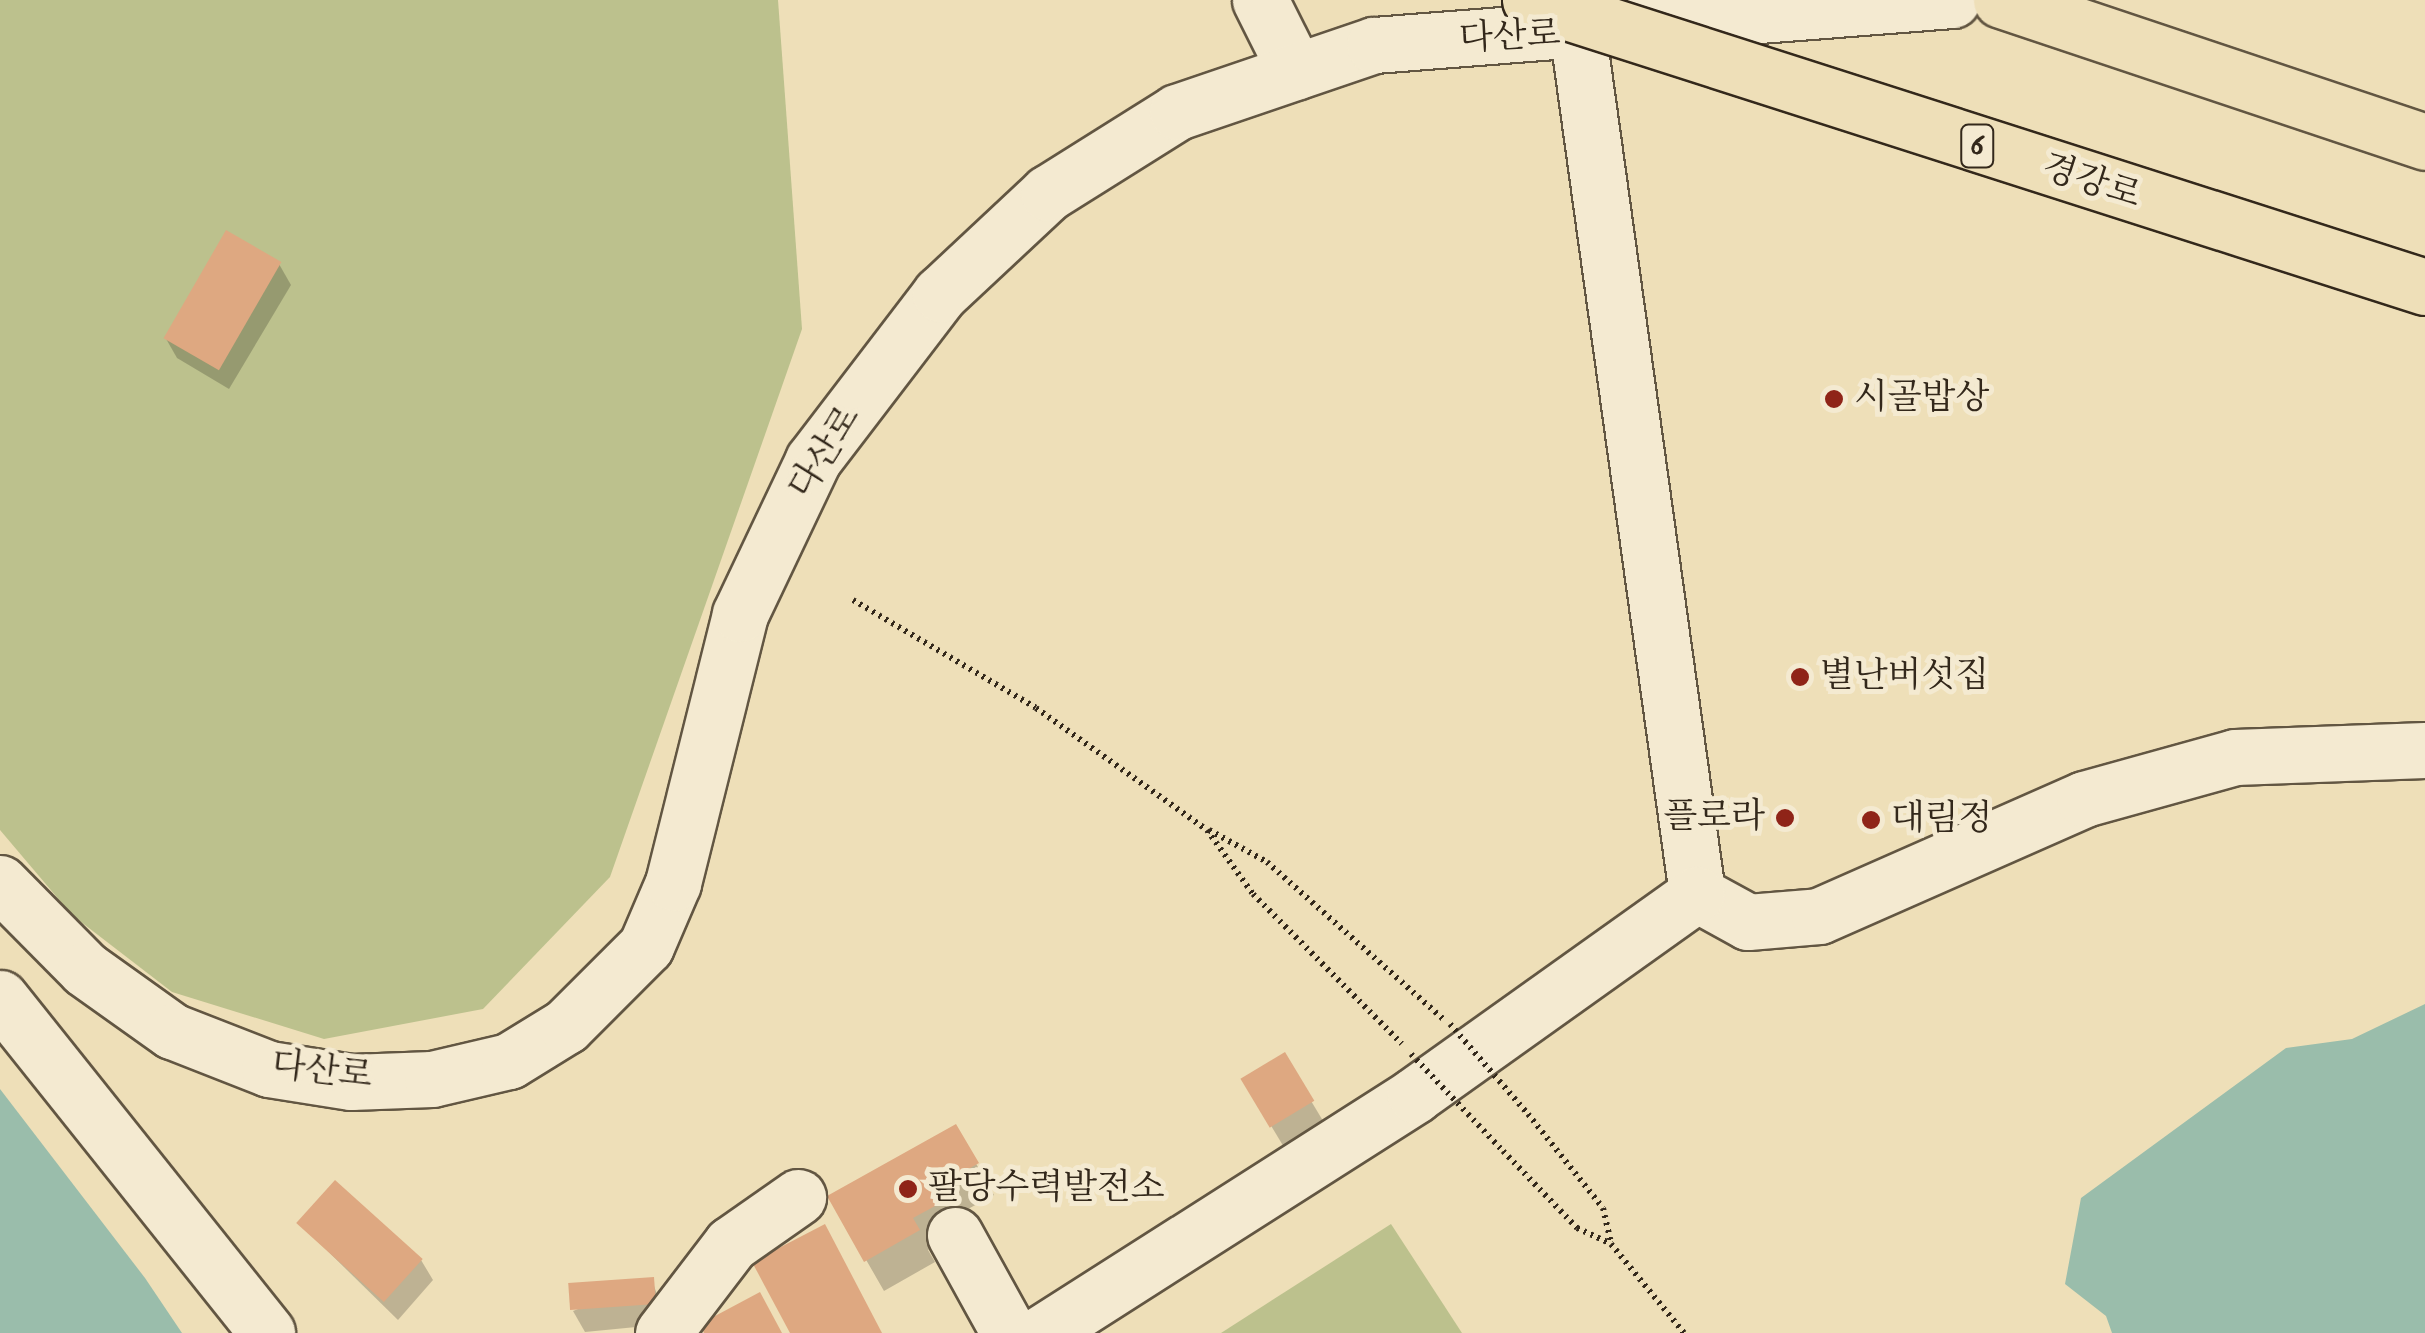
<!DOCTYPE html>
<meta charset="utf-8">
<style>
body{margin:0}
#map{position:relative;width:2425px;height:1333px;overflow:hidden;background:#eedfb8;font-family:"IM FELL English","Noto Serif KR",serif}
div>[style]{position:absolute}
.green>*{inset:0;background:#bcc18d}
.water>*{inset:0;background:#9abdab}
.shadow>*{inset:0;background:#0003;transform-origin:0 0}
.building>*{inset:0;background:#dea881;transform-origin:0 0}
.path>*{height:6px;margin-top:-3px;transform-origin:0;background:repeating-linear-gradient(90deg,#33281b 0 2.5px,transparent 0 7.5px)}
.roads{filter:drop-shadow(2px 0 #625642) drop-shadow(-2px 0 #625642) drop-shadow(0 2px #625642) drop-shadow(0 -2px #625642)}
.minor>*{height:55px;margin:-27.5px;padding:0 27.5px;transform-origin:27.5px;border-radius:27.5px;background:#f4ead1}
.highway>*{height:55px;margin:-27.5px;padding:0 27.5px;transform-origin:27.5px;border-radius:27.5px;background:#eedfb8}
.path-bridge>*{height:6px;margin-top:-3px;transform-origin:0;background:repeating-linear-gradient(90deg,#33281b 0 2.5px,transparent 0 7.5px)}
.bridges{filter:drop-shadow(2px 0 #33281b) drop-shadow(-2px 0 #33281b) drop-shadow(0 2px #33281b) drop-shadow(0 -2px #33281b)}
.highway-bridge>*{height:55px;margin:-27.5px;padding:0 27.5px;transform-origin:27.5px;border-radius:27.5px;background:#eedfb8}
.dots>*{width:28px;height:28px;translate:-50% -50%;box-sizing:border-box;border:5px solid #f4ead1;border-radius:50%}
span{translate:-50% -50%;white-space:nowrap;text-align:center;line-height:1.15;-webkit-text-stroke:10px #f4ead1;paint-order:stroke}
.shield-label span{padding:2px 8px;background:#f4ead1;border:2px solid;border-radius:8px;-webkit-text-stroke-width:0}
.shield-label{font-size:32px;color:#33281b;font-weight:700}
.street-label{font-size:35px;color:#33281b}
.poi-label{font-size:35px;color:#33281b}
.left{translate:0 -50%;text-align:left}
.right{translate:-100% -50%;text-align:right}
</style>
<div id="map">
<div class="green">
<div style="clip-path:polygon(0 0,778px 0,802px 329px,610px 877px,483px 1009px,324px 1039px,172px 992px,72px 915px,0 830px)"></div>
<div style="clip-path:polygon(1391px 1224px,1462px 1333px,1221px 1333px)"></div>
</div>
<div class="water">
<div style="clip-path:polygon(2425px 1004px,2425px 1333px,2112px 1333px,2106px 1316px,2065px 1284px,2081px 1198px,2286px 1048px,2352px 1039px)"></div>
<div style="clip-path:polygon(0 1089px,145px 1278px,182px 1333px,0 1333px)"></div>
</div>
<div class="shadow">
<div style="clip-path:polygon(279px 264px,291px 285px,229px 389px,177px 358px,165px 337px)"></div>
<div style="left:1284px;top:1056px;width:78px;height:47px;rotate:59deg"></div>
<div style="clip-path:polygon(955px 1127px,994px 1195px,955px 1216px,963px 1231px,928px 1250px,935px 1262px,884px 1291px,830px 1197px)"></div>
<div style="clip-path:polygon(300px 1224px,421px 1260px,433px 1280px,398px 1320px)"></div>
<div style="clip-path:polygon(652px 1280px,667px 1324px,585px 1332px,573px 1311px)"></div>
</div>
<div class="building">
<div style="left:226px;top:230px;width:64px;height:125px;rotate:30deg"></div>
<div style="left:1285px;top:1052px;width:57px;height:52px;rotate:59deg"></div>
<div style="clip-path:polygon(956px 1124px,979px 1163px,940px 1185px,948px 1199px,913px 1218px,920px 1230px,864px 1262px,827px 1196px)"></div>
<div style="left:335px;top:1180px;width:118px;height:58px;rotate:42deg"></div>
<div style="clip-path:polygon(825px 1224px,882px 1333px,790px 1333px,752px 1262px)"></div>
<div style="left:654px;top:1277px;width:27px;height:86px;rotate:86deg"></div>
<div style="clip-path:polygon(760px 1292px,782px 1333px,704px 1333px,700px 1324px)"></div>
</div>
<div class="path">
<div style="left:853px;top:600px;width:212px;rotate:30.5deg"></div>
<div style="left:1036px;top:708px;width:210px;rotate:35.5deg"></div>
<div style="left:1207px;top:830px;width:79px;rotate:54.3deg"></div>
<div style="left:1253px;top:894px;width:211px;rotate:45.2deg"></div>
<div style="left:1209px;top:830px;width:66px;rotate:28.9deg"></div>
<div style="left:1267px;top:862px;width:236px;rotate:41.7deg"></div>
<div style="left:1528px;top:1114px;width:120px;rotate:51.4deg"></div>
<div style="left:1603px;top:1208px;width:36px;rotate:77deg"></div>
<div style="left:1503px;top:1151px;width:107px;rotate:46.1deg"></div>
<div style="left:1577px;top:1228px;width:38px;rotate:25deg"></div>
<div style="left:1611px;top:1244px;width:115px;rotate:50.6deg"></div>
</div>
<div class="roads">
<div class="minor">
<div style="left:1260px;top:0;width:80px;rotate:63.4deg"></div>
<div style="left:1573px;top:0;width:903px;rotate:82.1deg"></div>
<div style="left:1697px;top:894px;width:58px;rotate:28.8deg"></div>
<div style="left:1748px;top:922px;width:71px;rotate:-4.8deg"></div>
<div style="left:1819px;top:916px;width:290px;rotate:-23.8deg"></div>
<div style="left:2084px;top:799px;width:157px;rotate:-15.5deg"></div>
<div style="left:2235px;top:757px;width:190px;rotate:-2.1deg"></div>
<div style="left:0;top:883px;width:121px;rotate:45.3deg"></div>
<div style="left:85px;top:969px;width:107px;rotate:35.5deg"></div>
<div style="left:172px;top:1031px;width:104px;rotate:21.4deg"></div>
<div style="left:269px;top:1069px;width:83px;rotate:9deg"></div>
<div style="left:351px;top:1082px;width:81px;rotate:-2.1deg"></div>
<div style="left:432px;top:1079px;width:79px;rotate:-13.2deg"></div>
<div style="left:509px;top:1061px;width:67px;rotate:-31.6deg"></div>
<div style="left:566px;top:1026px;width:113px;rotate:-45deg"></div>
<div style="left:646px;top:946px;width:69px;rotate:-66.8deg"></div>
<div style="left:673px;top:883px;width:277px;rotate:-76deg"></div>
<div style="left:740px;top:614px;width:170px;rotate:-64.6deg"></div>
<div style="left:813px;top:460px;width:209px;rotate:-52.6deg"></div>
<div style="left:940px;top:294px;width:148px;rotate:-43.1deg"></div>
<div style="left:1048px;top:193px;width:152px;rotate:-32.1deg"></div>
<div style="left:1177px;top:112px;width:208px;rotate:-18.8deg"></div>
<div style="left:1374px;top:45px;width:580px;rotate:-4.45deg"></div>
<div style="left:0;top:998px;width:428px;rotate:51.4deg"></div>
<div style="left:955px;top:1235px;width:112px;rotate:61.1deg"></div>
<div style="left:663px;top:1333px;width:112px;rotate:-52.6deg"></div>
<div style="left:731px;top:1244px;width:82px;rotate:-35deg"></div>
<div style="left:1042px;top:1333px;width:442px;rotate:-32.5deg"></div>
<div style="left:1415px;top:1095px;width:346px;rotate:-35.5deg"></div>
</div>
<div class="highway">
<div style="left:2001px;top:0;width:447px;rotate:18.5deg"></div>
</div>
</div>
<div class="path-bridge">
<div style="left:1450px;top:1024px;width:119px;rotate:49.1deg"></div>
<div style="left:1411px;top:1054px;width:134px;rotate:46.5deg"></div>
</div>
<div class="bridges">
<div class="highway-bridge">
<div style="left:1530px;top:0;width:940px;rotate:17.78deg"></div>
</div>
</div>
<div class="dots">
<div style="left:1834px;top:399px;background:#8f2418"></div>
<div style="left:1800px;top:677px;background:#8f2418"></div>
<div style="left:1785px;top:818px;background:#8f2418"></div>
<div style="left:1871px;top:820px;background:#8f2418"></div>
<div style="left:908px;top:1189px;background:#8f2418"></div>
</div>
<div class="shield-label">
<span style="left:1977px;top:146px">6</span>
</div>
<div class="street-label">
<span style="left:1510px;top:38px;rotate:-3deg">다산로</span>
<span style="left:2091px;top:183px;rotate:18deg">경강로</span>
<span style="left:826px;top:453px;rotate:-58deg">다산로</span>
<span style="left:322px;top:1072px;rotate:7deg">다산로</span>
</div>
<div class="poi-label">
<span class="left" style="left:1854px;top:399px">시골밥상</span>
<span class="left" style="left:1820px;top:677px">별난버섯집</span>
<span class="right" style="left:1765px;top:818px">플로라</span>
<span class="left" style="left:1891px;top:820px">대림정</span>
<span class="left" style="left:928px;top:1189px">팔당수력발전소</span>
</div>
</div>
